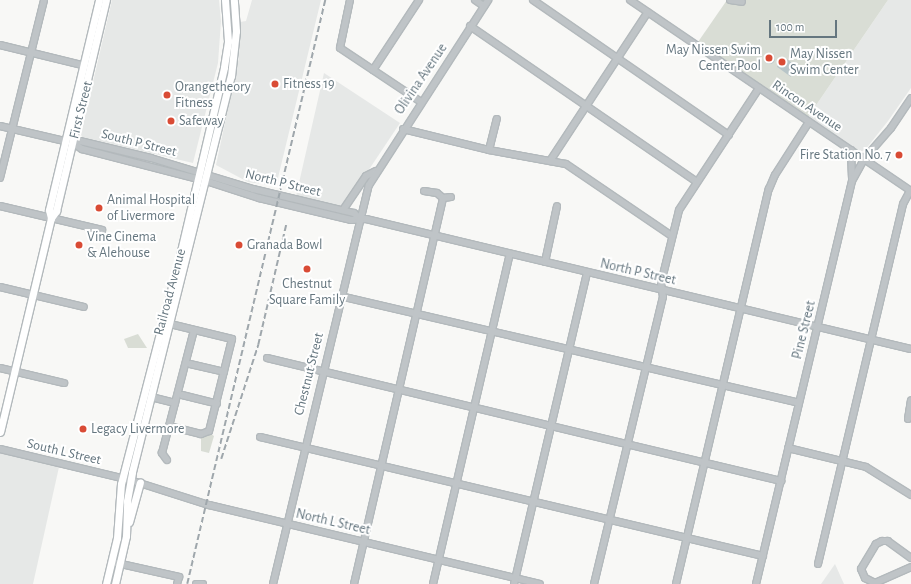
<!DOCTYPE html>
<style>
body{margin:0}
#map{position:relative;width:911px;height:584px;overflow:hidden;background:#f8f8f6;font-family:"Alegreya Sans",sans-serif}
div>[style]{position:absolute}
.built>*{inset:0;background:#e6e8e7}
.green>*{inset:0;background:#d9ddd5}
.water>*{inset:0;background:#b8c5c8;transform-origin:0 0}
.round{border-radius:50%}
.roads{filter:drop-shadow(1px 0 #b3b9bc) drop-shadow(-1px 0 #b3b9bc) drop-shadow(0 1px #b3b9bc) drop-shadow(0 -1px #b3b9bc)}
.minor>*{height:6px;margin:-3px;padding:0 3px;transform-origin:3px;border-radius:3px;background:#bfc4c7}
.major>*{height:7px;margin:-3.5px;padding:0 3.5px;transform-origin:3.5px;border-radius:3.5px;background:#fff}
.rail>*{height:1.5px;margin-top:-0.75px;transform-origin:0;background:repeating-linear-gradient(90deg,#9fa7ac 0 6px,transparent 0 9px)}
.dots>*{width:11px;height:11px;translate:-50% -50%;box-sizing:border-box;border:2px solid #fff;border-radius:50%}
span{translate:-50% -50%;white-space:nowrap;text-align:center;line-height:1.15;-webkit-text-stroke:4px #fff;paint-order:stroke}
.poi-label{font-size:14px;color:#65767f}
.right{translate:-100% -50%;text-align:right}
.left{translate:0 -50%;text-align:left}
.street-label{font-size:14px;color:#65767f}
.scale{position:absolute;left:769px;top:20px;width:68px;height:18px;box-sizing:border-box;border:2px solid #65767f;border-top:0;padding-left:5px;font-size:12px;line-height:14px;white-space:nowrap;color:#65767f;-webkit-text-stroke:3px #fff;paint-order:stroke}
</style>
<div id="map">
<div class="built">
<div style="clip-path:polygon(112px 0,219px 0,221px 21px,218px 63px,193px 163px,82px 137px,81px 134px)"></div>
<div style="clip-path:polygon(252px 0,321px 0,276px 186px,248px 182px,216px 165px,239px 57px,240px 22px,246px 21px)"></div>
<div style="clip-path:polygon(888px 0,911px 0,911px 88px,888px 121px,865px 150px,859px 152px,808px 117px)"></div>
<div style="clip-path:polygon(324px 73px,400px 123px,344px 207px,296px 196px)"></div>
<div style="clip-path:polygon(0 453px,59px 467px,33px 584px,0 584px)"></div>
<div style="clip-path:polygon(835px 564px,844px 584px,821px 584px)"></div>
</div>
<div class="green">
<div style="clip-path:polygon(727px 0,888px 0,808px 117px,698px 42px)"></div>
<div style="clip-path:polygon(138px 334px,147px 348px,128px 348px,124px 339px)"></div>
<div style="clip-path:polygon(211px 434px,214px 436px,209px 453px,201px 451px,201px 437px)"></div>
</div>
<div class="water">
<div class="round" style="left:763.5px;top:52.5px;width:11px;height:11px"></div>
<div style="left:784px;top:57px;width:17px;height:12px;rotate:36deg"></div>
</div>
<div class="roads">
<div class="minor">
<div style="left:350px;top:0;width:49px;rotate:101.8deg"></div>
<div style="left:340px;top:48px;width:97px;rotate:33.7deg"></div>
<div style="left:475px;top:0;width:11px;rotate:34deg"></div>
<div style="left:533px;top:0;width:238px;rotate:34.6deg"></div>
<div style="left:630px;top:0;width:340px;rotate:34.2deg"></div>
<div style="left:730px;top:0;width:12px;rotate:9deg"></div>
<div style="left:470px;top:26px;width:275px;rotate:34.5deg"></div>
<div style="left:0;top:45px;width:89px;rotate:13.7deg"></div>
<div style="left:373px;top:70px;width:84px;rotate:-56.7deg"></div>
<div style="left:0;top:126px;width:75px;rotate:13.1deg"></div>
<div style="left:73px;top:143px;width:11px;rotate:34deg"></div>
<div style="left:82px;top:149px;width:128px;rotate:14.5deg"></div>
<div style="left:206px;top:181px;width:56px;rotate:17.8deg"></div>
<div style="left:259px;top:198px;width:95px;rotate:13.4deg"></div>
<div style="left:351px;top:220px;width:15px;rotate:-4deg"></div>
<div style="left:366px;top:219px;width:560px;rotate:13.42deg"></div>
<div style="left:403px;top:129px;width:89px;rotate:13.7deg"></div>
<div style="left:489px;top:150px;width:78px;rotate:10.3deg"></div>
<div style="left:566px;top:164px;width:128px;rotate:34.2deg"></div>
<div style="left:73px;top:143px;width:7px;rotate:-16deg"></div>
<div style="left:80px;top:141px;width:73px;rotate:13.5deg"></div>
<div style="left:151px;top:158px;width:107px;rotate:16.9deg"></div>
<div style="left:253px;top:189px;width:104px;rotate:13.4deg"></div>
<div style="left:354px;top:213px;width:8px;rotate:45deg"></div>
<div style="left:489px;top:150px;width:32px;rotate:-76deg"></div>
<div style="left:851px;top:150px;width:28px;rotate:88deg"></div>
<div style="left:550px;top:161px;width:178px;rotate:-56.7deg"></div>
<div style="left:0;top:178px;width:183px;rotate:-76.1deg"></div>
<div style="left:424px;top:191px;width:13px;rotate:9deg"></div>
<div style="left:437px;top:193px;width:8px;rotate:40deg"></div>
<div style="left:443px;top:198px;width:8px;rotate:-7deg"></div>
<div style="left:0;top:206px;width:105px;rotate:13.2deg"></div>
<div style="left:343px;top:210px;width:41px;rotate:-55.9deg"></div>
<div style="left:366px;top:176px;width:11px;rotate:-27deg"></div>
<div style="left:545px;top:262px;width:57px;rotate:-77.9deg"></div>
<div style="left:0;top:287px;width:86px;rotate:13.4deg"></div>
<div style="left:340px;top:296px;width:470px;rotate:13.1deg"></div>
<div style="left:166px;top:323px;width:68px;rotate:13.6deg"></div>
<div style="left:232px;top:339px;width:95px;rotate:104deg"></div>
<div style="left:209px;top:431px;width:9px;rotate:159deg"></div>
<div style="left:201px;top:434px;width:33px;rotate:-166deg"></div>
<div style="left:267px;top:358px;width:529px;rotate:13.46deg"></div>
<div style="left:190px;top:364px;width:35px;rotate:13deg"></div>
<div style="left:0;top:368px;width:66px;rotate:13.2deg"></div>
<div style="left:182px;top:395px;width:36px;rotate:14deg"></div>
<div style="left:147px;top:396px;width:29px;rotate:14deg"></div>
<div style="left:908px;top:419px;width:19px;rotate:-81deg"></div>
<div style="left:260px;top:437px;width:517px;rotate:13.31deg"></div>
<div style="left:788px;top:448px;width:80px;rotate:13.7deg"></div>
<div style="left:866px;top:467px;width:53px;rotate:31.9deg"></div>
<div style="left:0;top:449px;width:134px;rotate:13.4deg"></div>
<div style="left:130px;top:480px;width:83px;rotate:17.6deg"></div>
<div style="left:209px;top:505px;width:340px;rotate:13.4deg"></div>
<div style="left:167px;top:460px;width:9px;rotate:-126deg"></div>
<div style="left:162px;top:453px;width:127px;rotate:-75.4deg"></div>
<div style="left:911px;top:558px;width:29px;rotate:-144deg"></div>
<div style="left:888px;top:541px;width:6px;rotate:180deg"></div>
<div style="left:882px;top:541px;width:7px;rotate:153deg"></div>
<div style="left:876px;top:544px;width:29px;rotate:121deg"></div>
<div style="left:861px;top:569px;width:10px;rotate:66deg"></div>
<div style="left:865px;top:578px;width:11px;rotate:27deg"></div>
<div style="left:875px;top:583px;width:39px;rotate:-24deg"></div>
<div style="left:112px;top:562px;width:69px;rotate:12.6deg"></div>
<div style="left:179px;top:577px;width:7px;rotate:106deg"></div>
<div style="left:818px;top:564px;width:370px;rotate:-76.7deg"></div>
<div style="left:903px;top:204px;width:15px;rotate:-62deg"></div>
<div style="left:196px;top:584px;width:7px"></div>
<div style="left:273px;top:584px;width:410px;rotate:-76.5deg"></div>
<div style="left:369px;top:185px;width:220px;rotate:-57.2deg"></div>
<div style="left:354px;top:584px;width:396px;rotate:-77deg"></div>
<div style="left:433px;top:584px;width:339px;rotate:-76.9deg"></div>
<div style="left:514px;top:584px;width:320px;rotate:-76.8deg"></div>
<div style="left:594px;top:584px;width:295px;rotate:-76.5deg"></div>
<div style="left:663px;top:297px;width:14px;rotate:-98deg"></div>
<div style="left:661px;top:283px;width:75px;rotate:-76.1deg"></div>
<div style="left:679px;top:210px;width:146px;rotate:-56.7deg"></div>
<div style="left:676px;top:584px;width:406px;rotate:-76.8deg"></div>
<div style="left:769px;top:189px;width:15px;rotate:-67deg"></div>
<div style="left:775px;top:175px;width:63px;rotate:-57.3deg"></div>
<div style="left:756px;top:584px;width:414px;rotate:-76.6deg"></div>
<div style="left:852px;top:181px;width:25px;rotate:-61deg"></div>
<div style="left:864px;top:159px;width:41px;rotate:-48.9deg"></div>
<div style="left:891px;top:128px;width:36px;rotate:-56deg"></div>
</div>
<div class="major">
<div style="left:51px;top:218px;width:9px;rotate:-54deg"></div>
<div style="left:56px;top:211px;width:217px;rotate:-76.7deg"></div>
<div style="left:0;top:432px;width:220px;rotate:-76.6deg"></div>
<div style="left:51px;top:218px;width:8px;rotate:-104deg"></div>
<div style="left:49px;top:210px;width:216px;rotate:-76.6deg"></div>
<div style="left:129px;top:522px;width:41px;rotate:-74.6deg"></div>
<div style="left:106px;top:584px;width:47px;rotate:-76.6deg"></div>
<div style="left:117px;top:538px;width:54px;rotate:-85.8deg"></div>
<div style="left:121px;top:484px;width:223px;rotate:-75.5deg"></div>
<div style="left:177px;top:268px;width:206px;rotate:-76.8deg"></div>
<div style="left:224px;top:67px;width:26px;rotate:-81deg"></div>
<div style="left:228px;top:41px;width:41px;rotate:-94.2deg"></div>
<div style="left:115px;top:584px;width:49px;rotate:-77.1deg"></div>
<div style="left:126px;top:536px;width:35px;rotate:-88deg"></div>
<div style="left:127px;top:501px;width:29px;rotate:-80deg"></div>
<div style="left:132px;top:472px;width:408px;rotate:-76deg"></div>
<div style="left:231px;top:76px;width:45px;rotate:-83.7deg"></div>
<div style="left:236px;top:31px;width:31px;rotate:-94deg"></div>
</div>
</div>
<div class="rail">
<div style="left:221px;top:459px;width:120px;rotate:-72deg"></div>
<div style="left:258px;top:345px;width:123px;rotate:-76.9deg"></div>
<div style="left:187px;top:584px;width:600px;rotate:-76.7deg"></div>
</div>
<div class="dots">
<div style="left:769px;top:58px;background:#d94b35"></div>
<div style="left:782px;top:62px;background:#d94b35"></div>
<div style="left:275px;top:84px;background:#d94b35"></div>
<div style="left:167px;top:95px;background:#d94b35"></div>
<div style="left:171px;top:121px;background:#d94b35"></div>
<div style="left:899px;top:155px;background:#d94b35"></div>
<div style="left:99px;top:208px;background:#d94b35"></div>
<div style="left:79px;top:245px;background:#d94b35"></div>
<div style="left:239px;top:245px;background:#d94b35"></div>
<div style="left:307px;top:269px;background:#d94b35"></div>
<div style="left:83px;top:429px;background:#d94b35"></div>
</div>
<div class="poi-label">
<span class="right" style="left:761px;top:58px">May Nissen Swim<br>Center Pool</span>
<span class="left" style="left:790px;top:62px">May Nissen<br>Swim Center</span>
<span class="left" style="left:283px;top:84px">Fitness 19</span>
<span class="left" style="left:175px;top:95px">Orangetheory<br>Fitness</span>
<span class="left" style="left:179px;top:121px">Safeway</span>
<span class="right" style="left:891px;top:155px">Fire Station No. 7</span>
<span class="left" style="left:107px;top:208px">Animal Hospital<br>of Livermore</span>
<span class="left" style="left:87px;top:245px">Vine Cinema<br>&amp; Alehouse</span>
<span class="left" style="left:247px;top:245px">Granada Bowl</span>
<span style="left:307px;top:292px">Chestnut<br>Square Family</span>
<span class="left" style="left:91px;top:429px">Legacy Livermore</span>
</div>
<div class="street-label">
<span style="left:421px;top:79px;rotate:-56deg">Olivina Avenue</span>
<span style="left:807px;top:106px;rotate:34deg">Rincon Avenue</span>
<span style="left:81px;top:110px;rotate:-76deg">First Street</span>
<span style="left:139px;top:143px;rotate:14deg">South P Street</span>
<span style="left:283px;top:183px;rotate:14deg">North P Street</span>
<span style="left:638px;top:272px;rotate:13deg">North P Street</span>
<span style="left:170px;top:292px;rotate:-75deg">Railroad Avenue</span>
<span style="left:804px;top:330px;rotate:-76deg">Pine Street</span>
<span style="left:309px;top:374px;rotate:-76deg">Chestnut Street</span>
<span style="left:64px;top:452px;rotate:13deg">South L Street</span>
<span style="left:333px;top:522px;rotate:13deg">North L Street</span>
</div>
<div class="scale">100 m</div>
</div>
